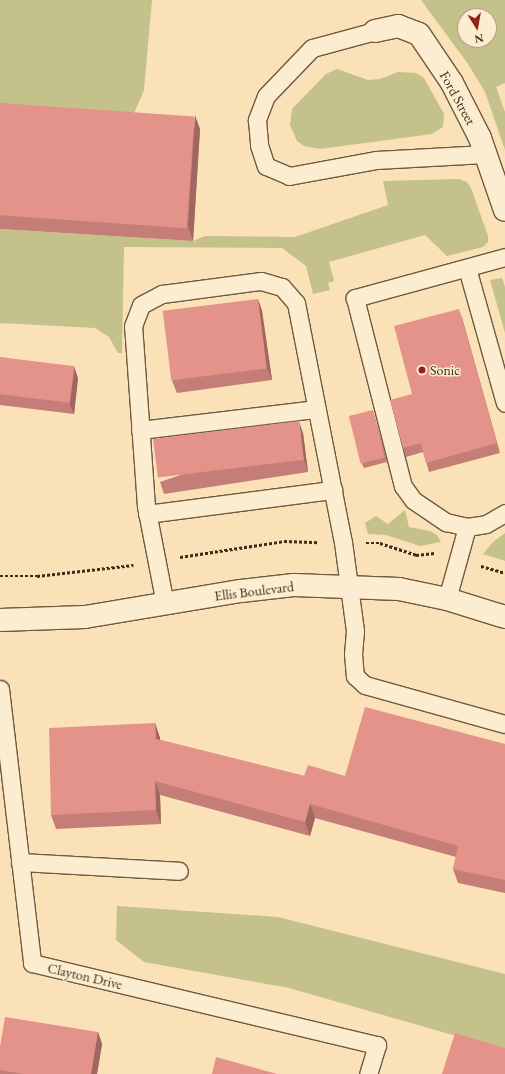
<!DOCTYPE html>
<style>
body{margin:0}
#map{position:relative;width:505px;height:1074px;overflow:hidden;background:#fbe1b7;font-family:"EB Garamond",serif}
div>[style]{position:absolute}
.green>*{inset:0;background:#c5c18a}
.path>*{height:2.5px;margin-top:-1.25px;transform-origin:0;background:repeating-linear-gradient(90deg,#3f2d18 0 3px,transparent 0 5px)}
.roads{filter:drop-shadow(1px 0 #6e5a40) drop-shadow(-1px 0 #6e5a40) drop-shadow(0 1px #6e5a40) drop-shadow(0 -1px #6e5a40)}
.service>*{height:17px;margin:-8.5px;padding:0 8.5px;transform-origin:8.5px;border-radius:8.5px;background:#fcecd0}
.minor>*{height:22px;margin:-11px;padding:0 11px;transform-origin:11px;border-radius:11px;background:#fcecd0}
.secondary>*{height:22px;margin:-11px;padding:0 11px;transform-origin:11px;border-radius:11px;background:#fcecd0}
.wall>*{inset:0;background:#c47e77}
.shaded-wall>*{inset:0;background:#a06761}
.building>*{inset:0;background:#e4938a;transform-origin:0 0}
.dots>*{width:11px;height:11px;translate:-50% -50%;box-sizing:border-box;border:2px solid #fcecd0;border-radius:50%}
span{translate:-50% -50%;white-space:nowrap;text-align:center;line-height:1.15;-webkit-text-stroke:3px #fcecd0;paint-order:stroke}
.street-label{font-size:14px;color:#3f2d18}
.poi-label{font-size:14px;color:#3f2d18}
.left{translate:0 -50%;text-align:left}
.north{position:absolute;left:457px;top:8px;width:40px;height:40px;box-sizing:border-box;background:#fcecd0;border:1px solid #b0a086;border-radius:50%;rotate:169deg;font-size:11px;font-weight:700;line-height:16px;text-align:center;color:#3f2d18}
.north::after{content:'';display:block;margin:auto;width:14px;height:18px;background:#8f2418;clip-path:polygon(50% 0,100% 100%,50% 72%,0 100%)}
</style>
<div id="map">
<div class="green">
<div style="clip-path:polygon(0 0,152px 0,144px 90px,129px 125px,0 118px)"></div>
<div style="clip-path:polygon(evenodd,421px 0,505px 0,505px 83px,496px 87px,505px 112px,505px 150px,485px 92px,468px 64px,421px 0,465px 16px,489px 16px,489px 40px,465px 40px,465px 16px)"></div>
<div style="clip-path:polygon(337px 69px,368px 80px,380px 79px,398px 72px,416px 73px,424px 78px,444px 114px,443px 127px,432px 134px,320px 149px,304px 146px,297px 141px,290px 125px,292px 109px,326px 74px)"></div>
<div style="clip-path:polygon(459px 179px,467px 182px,471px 188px,488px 236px,488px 242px,483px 247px,447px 256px,425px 235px,329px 262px,334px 281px,328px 283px,330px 290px,313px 294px,306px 266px,282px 248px,124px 247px,122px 353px,118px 353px,109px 337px,95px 328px,0 323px,0 229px,193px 241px,205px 236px,295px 237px,388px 205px,383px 181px)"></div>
<div style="clip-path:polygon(502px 278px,505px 287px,505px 333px,490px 280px)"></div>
<div style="clip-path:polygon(405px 510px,409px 527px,430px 531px,437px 535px,441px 542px,420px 546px,386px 535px,368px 534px,365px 523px,376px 516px,388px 524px)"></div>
<div style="clip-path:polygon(505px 533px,505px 561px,483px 554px,493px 542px)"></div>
<div style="clip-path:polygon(117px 906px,278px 917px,505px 974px,505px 1050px,289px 988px,144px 962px,116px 940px)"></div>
</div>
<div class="path">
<div style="left:366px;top:543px;width:14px"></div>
<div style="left:380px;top:543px;width:38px;rotate:18deg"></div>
<div style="left:416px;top:555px;width:19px;rotate:-6deg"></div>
<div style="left:180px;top:557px;width:105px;rotate:-8.7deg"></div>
<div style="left:284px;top:541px;width:35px;rotate:2deg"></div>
<div style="left:481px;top:566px;width:25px;rotate:16deg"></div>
<div style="left:0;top:576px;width:37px"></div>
<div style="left:37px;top:576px;width:97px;rotate:-6.5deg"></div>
</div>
<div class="roads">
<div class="service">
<div style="left:375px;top:31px;width:65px;rotate:164.9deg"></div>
<div style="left:312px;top:48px;width:66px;rotate:133.8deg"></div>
<div style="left:266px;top:96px;width:26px;rotate:111deg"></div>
<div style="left:257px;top:120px;width:25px;rotate:85deg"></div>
<div style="left:259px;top:145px;width:22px;rotate:72deg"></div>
<div style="left:266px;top:166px;width:25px;rotate:23deg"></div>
<div style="left:289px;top:176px;width:88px;rotate:-10.4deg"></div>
<div style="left:376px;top:160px;width:109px;rotate:-3.2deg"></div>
<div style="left:505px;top:257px;width:156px;rotate:164.7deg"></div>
<div style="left:355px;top:298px;width:194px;rotate:75.7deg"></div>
<div style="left:403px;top:486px;width:17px;rotate:54deg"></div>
<div style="left:413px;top:500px;width:40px;rotate:34deg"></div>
<div style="left:446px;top:522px;width:22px;rotate:13deg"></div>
<div style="left:467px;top:527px;width:19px;rotate:-9deg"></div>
<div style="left:486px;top:524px;width:22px;rotate:-30deg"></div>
<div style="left:467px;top:268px;width:140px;rotate:74.3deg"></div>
<div style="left:140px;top:430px;width:178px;rotate:-6.8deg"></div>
<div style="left:147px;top:514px;width:188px;rotate:-7.4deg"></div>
<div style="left:447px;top:599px;width:75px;rotate:-74.5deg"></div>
<div style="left:165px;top:604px;width:100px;rotate:-101deg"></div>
<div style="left:146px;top:506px;width:180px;rotate:-94.1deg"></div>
<div style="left:133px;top:326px;width:22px;rotate:-69deg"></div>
<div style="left:141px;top:305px;width:24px;rotate:-28deg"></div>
<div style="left:162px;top:294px;width:100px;rotate:-7.5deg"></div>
<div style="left:261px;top:281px;width:22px;rotate:16deg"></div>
<div style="left:282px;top:287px;width:21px;rotate:49deg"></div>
<div style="left:296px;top:303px;width:244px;rotate:78.9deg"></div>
<div style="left:343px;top:542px;width:90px;rotate:82.3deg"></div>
<div style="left:355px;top:631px;width:23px;rotate:95deg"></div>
<div style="left:353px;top:654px;width:22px;rotate:85deg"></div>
<div style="left:355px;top:676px;width:13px;rotate:42deg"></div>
<div style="left:365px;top:685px;width:145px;rotate:15.6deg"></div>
<div style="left:0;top:689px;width:276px;rotate:83.3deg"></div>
<div style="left:32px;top:963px;width:355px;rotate:13.4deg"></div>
<div style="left:377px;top:1045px;width:30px;rotate:107deg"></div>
<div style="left:20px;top:862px;width:159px;rotate:3.2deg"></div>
</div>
<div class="minor">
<div style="left:375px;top:31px;width:24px;rotate:-12deg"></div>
<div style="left:398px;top:26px;width:22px;rotate:21deg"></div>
<div style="left:419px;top:34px;width:59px;rotate:56deg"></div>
<div style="left:452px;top:83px;width:62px;rotate:63deg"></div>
<div style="left:480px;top:138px;width:76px;rotate:70.9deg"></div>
</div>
<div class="secondary">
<div style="left:0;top:620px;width:85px;rotate:-2deg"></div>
<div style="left:85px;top:617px;width:158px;rotate:-9.5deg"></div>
<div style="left:241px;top:591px;width:53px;rotate:-6.5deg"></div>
<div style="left:294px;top:585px;width:105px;rotate:2.2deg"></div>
<div style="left:399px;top:589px;width:49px;rotate:11.8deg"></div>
<div style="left:447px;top:599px;width:61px;rotate:17.2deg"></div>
</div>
</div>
<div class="wall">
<div style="clip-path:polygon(0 103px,200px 129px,193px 241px,0 229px)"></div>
<div style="clip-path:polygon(258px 299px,262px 311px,272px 380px,177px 393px,172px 381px)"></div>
<div style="clip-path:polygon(462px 318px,500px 453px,429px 472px,423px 452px,406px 457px,403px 448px,412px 394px)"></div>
<div style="clip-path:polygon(0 357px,78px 378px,74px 414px,0 405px)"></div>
<div style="clip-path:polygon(374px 414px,387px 462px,364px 468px,362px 464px)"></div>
<div style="clip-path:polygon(303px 433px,308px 472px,164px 494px,160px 482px)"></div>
<div style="clip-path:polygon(155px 723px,160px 738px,160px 740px,304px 776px,345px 776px,505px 744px,505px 893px,458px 883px,453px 869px,456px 857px,315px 818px,310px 836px,160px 795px,161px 824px,56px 829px,51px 815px)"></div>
<div style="clip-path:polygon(98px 1032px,102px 1044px,97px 1074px,0 1074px,0 1047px)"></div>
</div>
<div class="shaded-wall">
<div style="clip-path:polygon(195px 115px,200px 129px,193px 241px,188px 226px)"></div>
<div style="clip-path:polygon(258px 299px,262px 311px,272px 380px,267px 368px)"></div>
<div style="clip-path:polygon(459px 309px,462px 318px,500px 453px,497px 443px)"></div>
<div style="clip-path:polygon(74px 366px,78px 378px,74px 414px,69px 402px)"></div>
<div style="clip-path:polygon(373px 410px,374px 414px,387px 462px,385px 457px)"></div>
<div style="clip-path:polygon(299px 421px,303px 433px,308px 472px,304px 460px)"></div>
<div style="clip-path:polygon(155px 723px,160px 738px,161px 753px,156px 739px)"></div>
<div style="clip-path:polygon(155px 781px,160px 795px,161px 824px,156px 810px)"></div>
<div style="clip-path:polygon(310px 804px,315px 818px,310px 836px,305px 822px)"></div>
<div style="clip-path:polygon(98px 1032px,102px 1044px,97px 1074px,91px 1074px)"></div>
</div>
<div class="building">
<div style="left:0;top:103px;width:195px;height:112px;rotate:4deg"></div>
<div style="left:258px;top:299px;width:70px;height:96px;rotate:83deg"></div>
<div style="clip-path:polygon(459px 309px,497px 443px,426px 463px,421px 443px,403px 448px,390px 400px,412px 394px,394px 326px)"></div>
<div style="left:0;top:357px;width:75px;height:37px;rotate:7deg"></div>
<div style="left:373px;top:410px;width:49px;height:25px;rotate:76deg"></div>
<div style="left:299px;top:421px;width:39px;height:147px;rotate:83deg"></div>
<div style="clip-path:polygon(365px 707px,505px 744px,505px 880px,453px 869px,458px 846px,310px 804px,305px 822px,155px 781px,156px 810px,51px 815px,49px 728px,155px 723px,156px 739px,304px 776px,308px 765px,345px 776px)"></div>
<div style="clip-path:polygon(5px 1017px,98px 1032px,91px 1074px,23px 1074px,0 1070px,0 1047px)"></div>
<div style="clip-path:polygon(455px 1033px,505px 1048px,505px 1074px,442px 1074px)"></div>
<div style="clip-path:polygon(216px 1057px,277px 1074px,212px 1074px)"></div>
</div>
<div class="dots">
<div style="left:422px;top:370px;background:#8f2418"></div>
</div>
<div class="street-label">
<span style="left:458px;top:98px;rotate:61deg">Ford Street</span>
<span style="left:254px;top:591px;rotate:-7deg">Ellis Boulevard</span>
<span style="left:85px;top:976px;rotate:13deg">Clayton Drive</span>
</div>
<div class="poi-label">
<span class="left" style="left:430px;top:370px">Sonic</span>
</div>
<div class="north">N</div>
</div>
